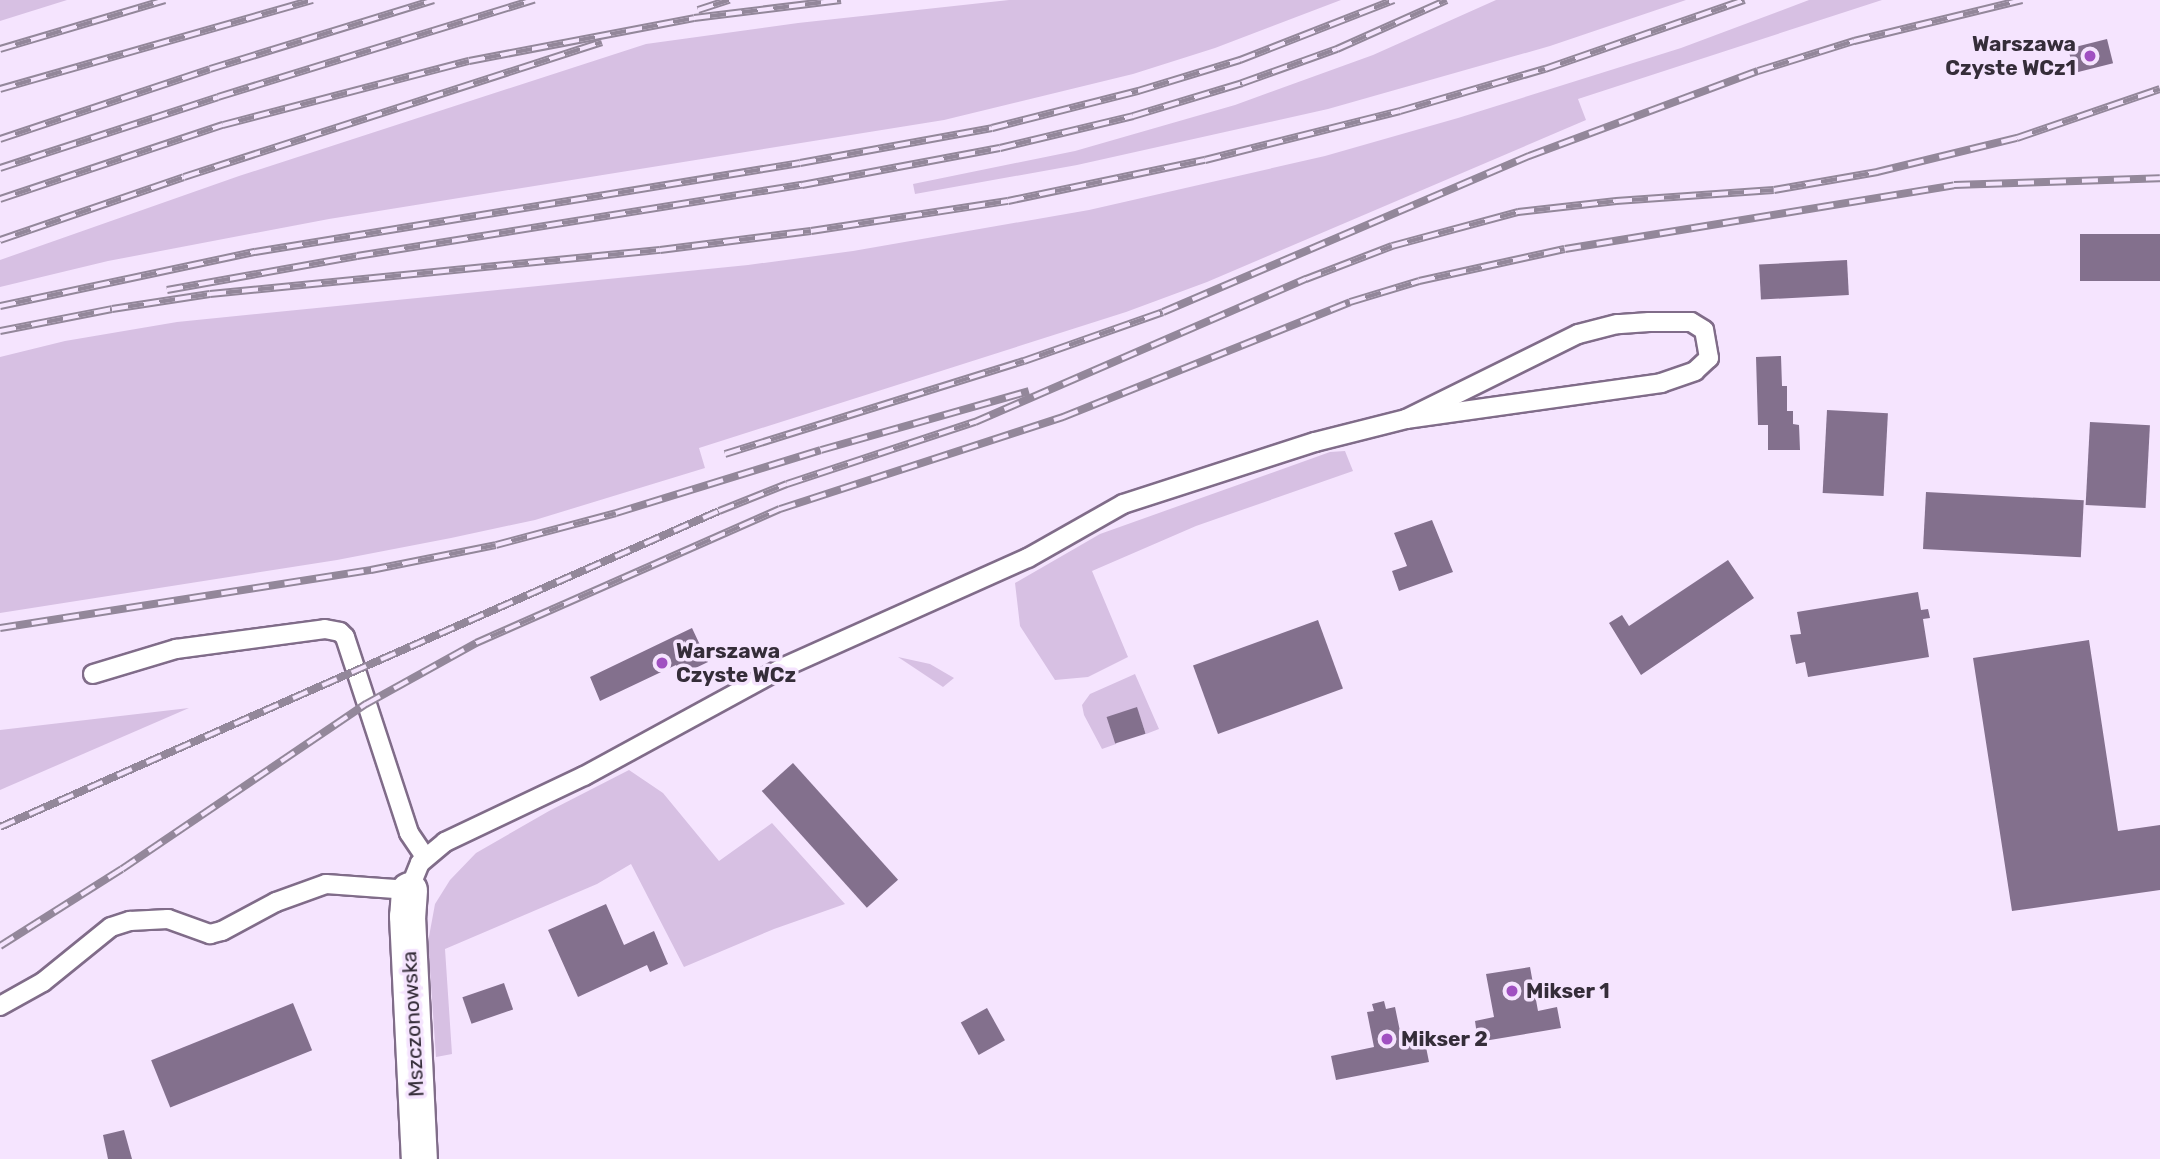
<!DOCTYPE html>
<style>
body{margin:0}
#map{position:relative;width:2160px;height:1159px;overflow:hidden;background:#f5e4fe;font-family:Rubik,sans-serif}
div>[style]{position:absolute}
.green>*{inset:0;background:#d7c0e3}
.building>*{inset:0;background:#83708d;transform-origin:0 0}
.roads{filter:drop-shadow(2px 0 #806c89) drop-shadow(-2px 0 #806c89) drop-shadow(0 2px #806c89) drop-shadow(0 -2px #806c89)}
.service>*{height:18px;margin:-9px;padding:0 9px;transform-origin:9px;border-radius:9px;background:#fff}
.minor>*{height:35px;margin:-17.5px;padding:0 17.5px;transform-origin:17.5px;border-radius:17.5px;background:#fff}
.rail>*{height:8px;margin-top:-4px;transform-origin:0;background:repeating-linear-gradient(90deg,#f5e4fe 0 16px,#93879a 0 32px);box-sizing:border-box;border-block:2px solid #93879a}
.dots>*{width:19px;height:19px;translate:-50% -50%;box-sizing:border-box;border:4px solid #f5e4fe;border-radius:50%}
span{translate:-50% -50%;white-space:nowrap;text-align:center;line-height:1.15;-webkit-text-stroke:7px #f5e4fe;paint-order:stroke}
.poi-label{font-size:21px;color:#352d39;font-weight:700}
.right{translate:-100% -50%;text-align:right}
.left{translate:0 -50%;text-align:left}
.street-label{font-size:21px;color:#352d39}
</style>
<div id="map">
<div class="green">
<div style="clip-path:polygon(0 0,67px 0,0 21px)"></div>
<div style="clip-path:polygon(1009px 0,1341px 0,1215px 48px,1133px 74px,944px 120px,329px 219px,108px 261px,0 287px,0 260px,239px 176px,646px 44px,798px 23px)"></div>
<div style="clip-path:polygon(1496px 0,1686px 0,1550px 46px,1328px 109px,1077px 165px,915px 194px,913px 184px,1075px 151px,1235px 105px,1373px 55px)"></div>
<div style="clip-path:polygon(1809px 0,1882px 0,1578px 99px,1586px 120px,1207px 282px,1126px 312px,699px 448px,705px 468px,535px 520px,451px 538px,337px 560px,0 613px,0 357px,65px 341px,177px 322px,748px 265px,853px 251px,1089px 210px,1325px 156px,1458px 118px,1681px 48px)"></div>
<div style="clip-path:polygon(1345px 451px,1353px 471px,1196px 526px,1092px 571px,1128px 657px,1088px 677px,1055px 680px,1020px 626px,1015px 583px,1100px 534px,1330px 452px)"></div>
<div style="clip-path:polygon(898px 657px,930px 664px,954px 678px,943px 687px)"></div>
<div style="clip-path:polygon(1135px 674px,1159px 729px,1146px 734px,1136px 707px,1116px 744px,1102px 749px,1084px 715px,1082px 705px,1090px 694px)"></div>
<div style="clip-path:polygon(189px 708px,0 790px,0 730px)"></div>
<div style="clip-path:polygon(629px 770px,663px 793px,719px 861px,772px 823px,845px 904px,774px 929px,684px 967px,631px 864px,597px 884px,445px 949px,452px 1054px,436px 1057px,428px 942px,435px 904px,450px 880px,476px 853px,549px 811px)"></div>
</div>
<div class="building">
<div style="left:2107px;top:39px;width:25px;height:40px;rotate:76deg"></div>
<div style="left:2160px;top:234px;width:47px;height:80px;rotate:90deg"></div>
<div style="left:1847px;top:260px;width:35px;height:88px;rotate:87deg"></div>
<div style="clip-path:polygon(1781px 356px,1782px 386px,1787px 386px,1787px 411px,1793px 411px,1793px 424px,1799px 425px,1800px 450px,1768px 450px,1768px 425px,1758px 425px,1756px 357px)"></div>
<div style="left:1827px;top:410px;width:61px;height:83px;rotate:3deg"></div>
<div style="left:2090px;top:422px;width:60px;height:83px;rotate:3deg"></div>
<div style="left:1926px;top:492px;width:158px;height:57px;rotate:3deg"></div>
<div style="clip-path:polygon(1432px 520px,1453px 572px,1399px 591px,1392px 571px,1407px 566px,1394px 533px)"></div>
<div style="clip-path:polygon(1728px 560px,1754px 598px,1641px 675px,1609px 623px,1622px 615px,1629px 626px)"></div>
<div style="clip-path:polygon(1918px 592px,1921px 610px,1928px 609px,1930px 618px,1923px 619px,1929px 657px,1808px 677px,1805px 662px,1796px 664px,1790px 635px,1801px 634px,1797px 612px)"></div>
<div style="left:1318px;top:620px;width:73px;height:133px;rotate:70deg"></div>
<div style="clip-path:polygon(692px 628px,708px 662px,681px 675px,676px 665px,600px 701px,590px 677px)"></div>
<div style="clip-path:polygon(2089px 640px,2118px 831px,2160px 825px,2160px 890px,2012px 911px,1973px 658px)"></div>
<div style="left:1137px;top:707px;width:28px;height:32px;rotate:72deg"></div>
<div style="left:793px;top:763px;width:157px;height:42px;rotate:48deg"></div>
<div style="clip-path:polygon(606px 904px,624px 945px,654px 931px,668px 964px,650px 972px,647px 965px,578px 997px,548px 930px)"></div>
<div style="clip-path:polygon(1530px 967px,1538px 1011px,1557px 1007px,1561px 1028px,1478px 1042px,1475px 1021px,1494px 1017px,1486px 974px)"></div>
<div style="left:504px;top:983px;width:28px;height:44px;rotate:71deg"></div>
<div style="clip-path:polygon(1384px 1001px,1386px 1009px,1395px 1007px,1402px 1041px,1424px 1037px,1429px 1062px,1336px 1080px,1331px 1056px,1374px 1047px,1367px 1012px,1374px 1011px,1372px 1004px)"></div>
<div style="left:293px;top:1003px;width:51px;height:153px;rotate:68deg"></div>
<div style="left:987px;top:1008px;width:37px;height:30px;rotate:61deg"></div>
<div style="clip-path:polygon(124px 1130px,132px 1159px,108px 1159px,103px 1135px)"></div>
</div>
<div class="roads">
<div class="service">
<div style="left:93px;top:674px;width:87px;rotate:-16.8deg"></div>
<div style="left:176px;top:649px;width:150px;rotate:-7.6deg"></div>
<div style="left:325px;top:629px;width:15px;rotate:11deg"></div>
<div style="left:340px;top:632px;width:7px;rotate:45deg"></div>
<div style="left:345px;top:637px;width:206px;rotate:71.9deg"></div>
<div style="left:409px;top:833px;width:29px;rotate:56deg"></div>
<div style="left:0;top:1006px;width:49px;rotate:-29.2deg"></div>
<div style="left:43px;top:982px;width:87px;rotate:-39deg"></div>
<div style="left:111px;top:927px;width:20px;rotate:-18deg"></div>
<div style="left:130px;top:921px;width:38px;rotate:-3deg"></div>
<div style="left:168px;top:919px;width:45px;rotate:19.7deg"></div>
<div style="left:210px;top:934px;width:12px;rotate:-14deg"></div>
<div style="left:222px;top:931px;width:61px;rotate:-28.2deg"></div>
<div style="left:276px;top:902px;width:53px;rotate:-19.8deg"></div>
<div style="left:326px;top:884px;width:83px;rotate:4.1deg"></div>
<div style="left:409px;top:890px;width:29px;rotate:-68deg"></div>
<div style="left:420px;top:863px;width:33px;rotate:-40deg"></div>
<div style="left:445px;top:842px;width:154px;rotate:-25.4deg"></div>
<div style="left:584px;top:776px;width:228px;rotate:-28.6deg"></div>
<div style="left:784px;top:667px;width:267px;rotate:-24.1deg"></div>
<div style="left:1028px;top:558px;width:109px;rotate:-29.6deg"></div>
<div style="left:1123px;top:504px;width:202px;rotate:-17.9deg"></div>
<div style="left:1315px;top:442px;width:94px;rotate:-14.2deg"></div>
<div style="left:1406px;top:419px;width:258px;rotate:-8deg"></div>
<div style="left:1661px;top:383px;width:36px;rotate:-19deg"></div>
<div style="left:1695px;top:371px;width:19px;rotate:-43deg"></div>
<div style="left:1709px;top:358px;width:28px;rotate:-100deg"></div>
<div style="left:1704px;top:330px;width:15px;rotate:-148deg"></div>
<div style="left:1691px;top:322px;width:42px;rotate:180deg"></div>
<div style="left:1649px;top:322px;width:32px;rotate:176deg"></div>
<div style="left:1617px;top:324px;width:40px;rotate:165.6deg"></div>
<div style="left:1578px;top:334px;width:192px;rotate:153.7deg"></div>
</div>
<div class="minor">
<div style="left:409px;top:890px;width:26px;rotate:94deg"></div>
<div style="left:407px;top:916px;width:243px;rotate:87.2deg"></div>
</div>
</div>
<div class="rail">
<div style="left:698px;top:10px;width:33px;rotate:-18deg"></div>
<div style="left:0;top:49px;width:172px;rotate:-16.5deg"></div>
<div style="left:0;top:89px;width:325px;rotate:-15.9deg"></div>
<div style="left:0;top:139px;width:221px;rotate:-18.4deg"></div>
<div style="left:210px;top:69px;width:234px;rotate:-17.1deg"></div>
<div style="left:0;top:168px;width:229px;rotate:-18deg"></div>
<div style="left:218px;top:97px;width:331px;rotate:-17.1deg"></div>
<div style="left:0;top:199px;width:235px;rotate:-18.4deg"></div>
<div style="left:223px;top:125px;width:254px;rotate:-14.6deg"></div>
<div style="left:469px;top:61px;width:229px;rotate:-10.8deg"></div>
<div style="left:694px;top:18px;width:148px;rotate:-7deg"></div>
<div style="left:0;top:240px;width:194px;rotate:-18.9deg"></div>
<div style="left:184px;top:177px;width:439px;rotate:-17.9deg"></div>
<div style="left:167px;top:290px;width:193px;rotate:-10.1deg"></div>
<div style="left:357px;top:256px;width:451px;rotate:-9.1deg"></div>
<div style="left:802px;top:185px;width:201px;rotate:-10.6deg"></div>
<div style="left:1000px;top:148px;width:137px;rotate:-13.5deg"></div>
<div style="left:1133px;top:116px;width:114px;rotate:-16.8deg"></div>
<div style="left:1242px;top:83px;width:101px;rotate:-19.7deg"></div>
<div style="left:1337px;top:49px;width:120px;rotate:-24deg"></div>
<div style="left:0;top:306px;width:261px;rotate:-12deg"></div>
<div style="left:255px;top:252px;width:552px;rotate:-9.27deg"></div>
<div style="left:800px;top:163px;width:195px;rotate:-10.3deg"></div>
<div style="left:992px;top:128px;width:151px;rotate:-14.2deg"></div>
<div style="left:1138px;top:91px;width:107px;rotate:-16.9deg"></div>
<div style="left:1240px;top:60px;width:165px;rotate:-21.3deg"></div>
<div style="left:0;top:331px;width:114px;rotate:-11.1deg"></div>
<div style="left:112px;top:309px;width:99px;rotate:-8.7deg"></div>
<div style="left:210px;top:294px;width:452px;rotate:-5.6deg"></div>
<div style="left:660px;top:250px;width:152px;rotate:-7.2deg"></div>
<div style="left:811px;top:231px;width:199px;rotate:-8.7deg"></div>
<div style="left:1008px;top:201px;width:201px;rotate:-11.8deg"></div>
<div style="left:1205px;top:160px;width:201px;rotate:-14.1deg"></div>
<div style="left:1400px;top:111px;width:151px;rotate:-16.2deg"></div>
<div style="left:1545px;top:69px;width:211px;rotate:-19.1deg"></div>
<div style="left:725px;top:454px;width:313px;rotate:-17.3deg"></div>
<div style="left:1024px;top:361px;width:147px;rotate:-19.4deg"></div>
<div style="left:1163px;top:312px;width:398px;rotate:-23.1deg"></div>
<div style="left:1529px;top:156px;width:244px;rotate:-20.4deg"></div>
<div style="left:1758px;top:71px;width:101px;rotate:-17.4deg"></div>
<div style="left:1854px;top:41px;width:173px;rotate:-13.7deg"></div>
<div style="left:0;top:628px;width:376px;rotate:-8.9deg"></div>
<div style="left:371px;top:570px;width:127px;rotate:-11.3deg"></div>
<div style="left:496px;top:545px;width:124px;rotate:-14.9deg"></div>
<div style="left:616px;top:513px;width:214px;rotate:-17.1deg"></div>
<div style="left:821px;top:450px;width:216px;rotate:-15.8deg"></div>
<div style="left:0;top:827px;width:785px;rotate:-23.73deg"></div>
<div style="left:719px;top:511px;width:73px;rotate:-21.7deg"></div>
<div style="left:787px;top:484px;width:198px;rotate:-18.3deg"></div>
<div style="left:975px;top:422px;width:361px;rotate:-23.4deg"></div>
<div style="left:1306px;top:279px;width:92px;rotate:-21deg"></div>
<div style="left:1392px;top:246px;width:131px;rotate:-15.1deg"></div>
<div style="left:1518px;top:212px;width:99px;rotate:-6.4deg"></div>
<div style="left:1616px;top:201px;width:158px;rotate:-4deg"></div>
<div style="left:1774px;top:190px;width:105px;rotate:-9.9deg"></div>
<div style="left:1877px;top:172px;width:144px;rotate:-13.7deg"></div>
<div style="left:2017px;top:138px;width:151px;rotate:-18.9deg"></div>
<div style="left:0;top:946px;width:144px;rotate:-32.3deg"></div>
<div style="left:122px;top:869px;width:295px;rotate:-34.1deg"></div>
<div style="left:366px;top:704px;width:126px;rotate:-29deg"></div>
<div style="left:476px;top:643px;width:332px;rotate:-23.8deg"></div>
<div style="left:780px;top:509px;width:298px;rotate:-18deg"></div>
<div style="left:1063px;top:417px;width:309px;rotate:-21.8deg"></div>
<div style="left:1350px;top:302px;width:72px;rotate:-16.9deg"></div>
<div style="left:1419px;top:281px;width:149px;rotate:-12.4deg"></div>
<div style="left:1565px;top:249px;width:394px;rotate:-9.3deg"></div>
<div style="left:1954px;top:185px;width:206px;rotate:-1.9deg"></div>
</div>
<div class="dots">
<div style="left:2090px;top:56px;background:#a050c1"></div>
<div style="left:662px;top:663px;background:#a050c1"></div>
<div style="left:1512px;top:991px;background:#a050c1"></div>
<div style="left:1387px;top:1039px;background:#a050c1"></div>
</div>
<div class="poi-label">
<span class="right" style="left:2076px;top:56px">Warszawa<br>Czyste WCz1</span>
<span class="left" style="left:676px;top:663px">Warszawa<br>Czyste WCz</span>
<span class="left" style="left:1526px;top:991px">Mikser 1</span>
<span class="left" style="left:1401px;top:1039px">Mikser 2</span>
</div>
<div class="street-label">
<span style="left:413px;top:1024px;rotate:-93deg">Mszczonowska</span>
</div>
</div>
